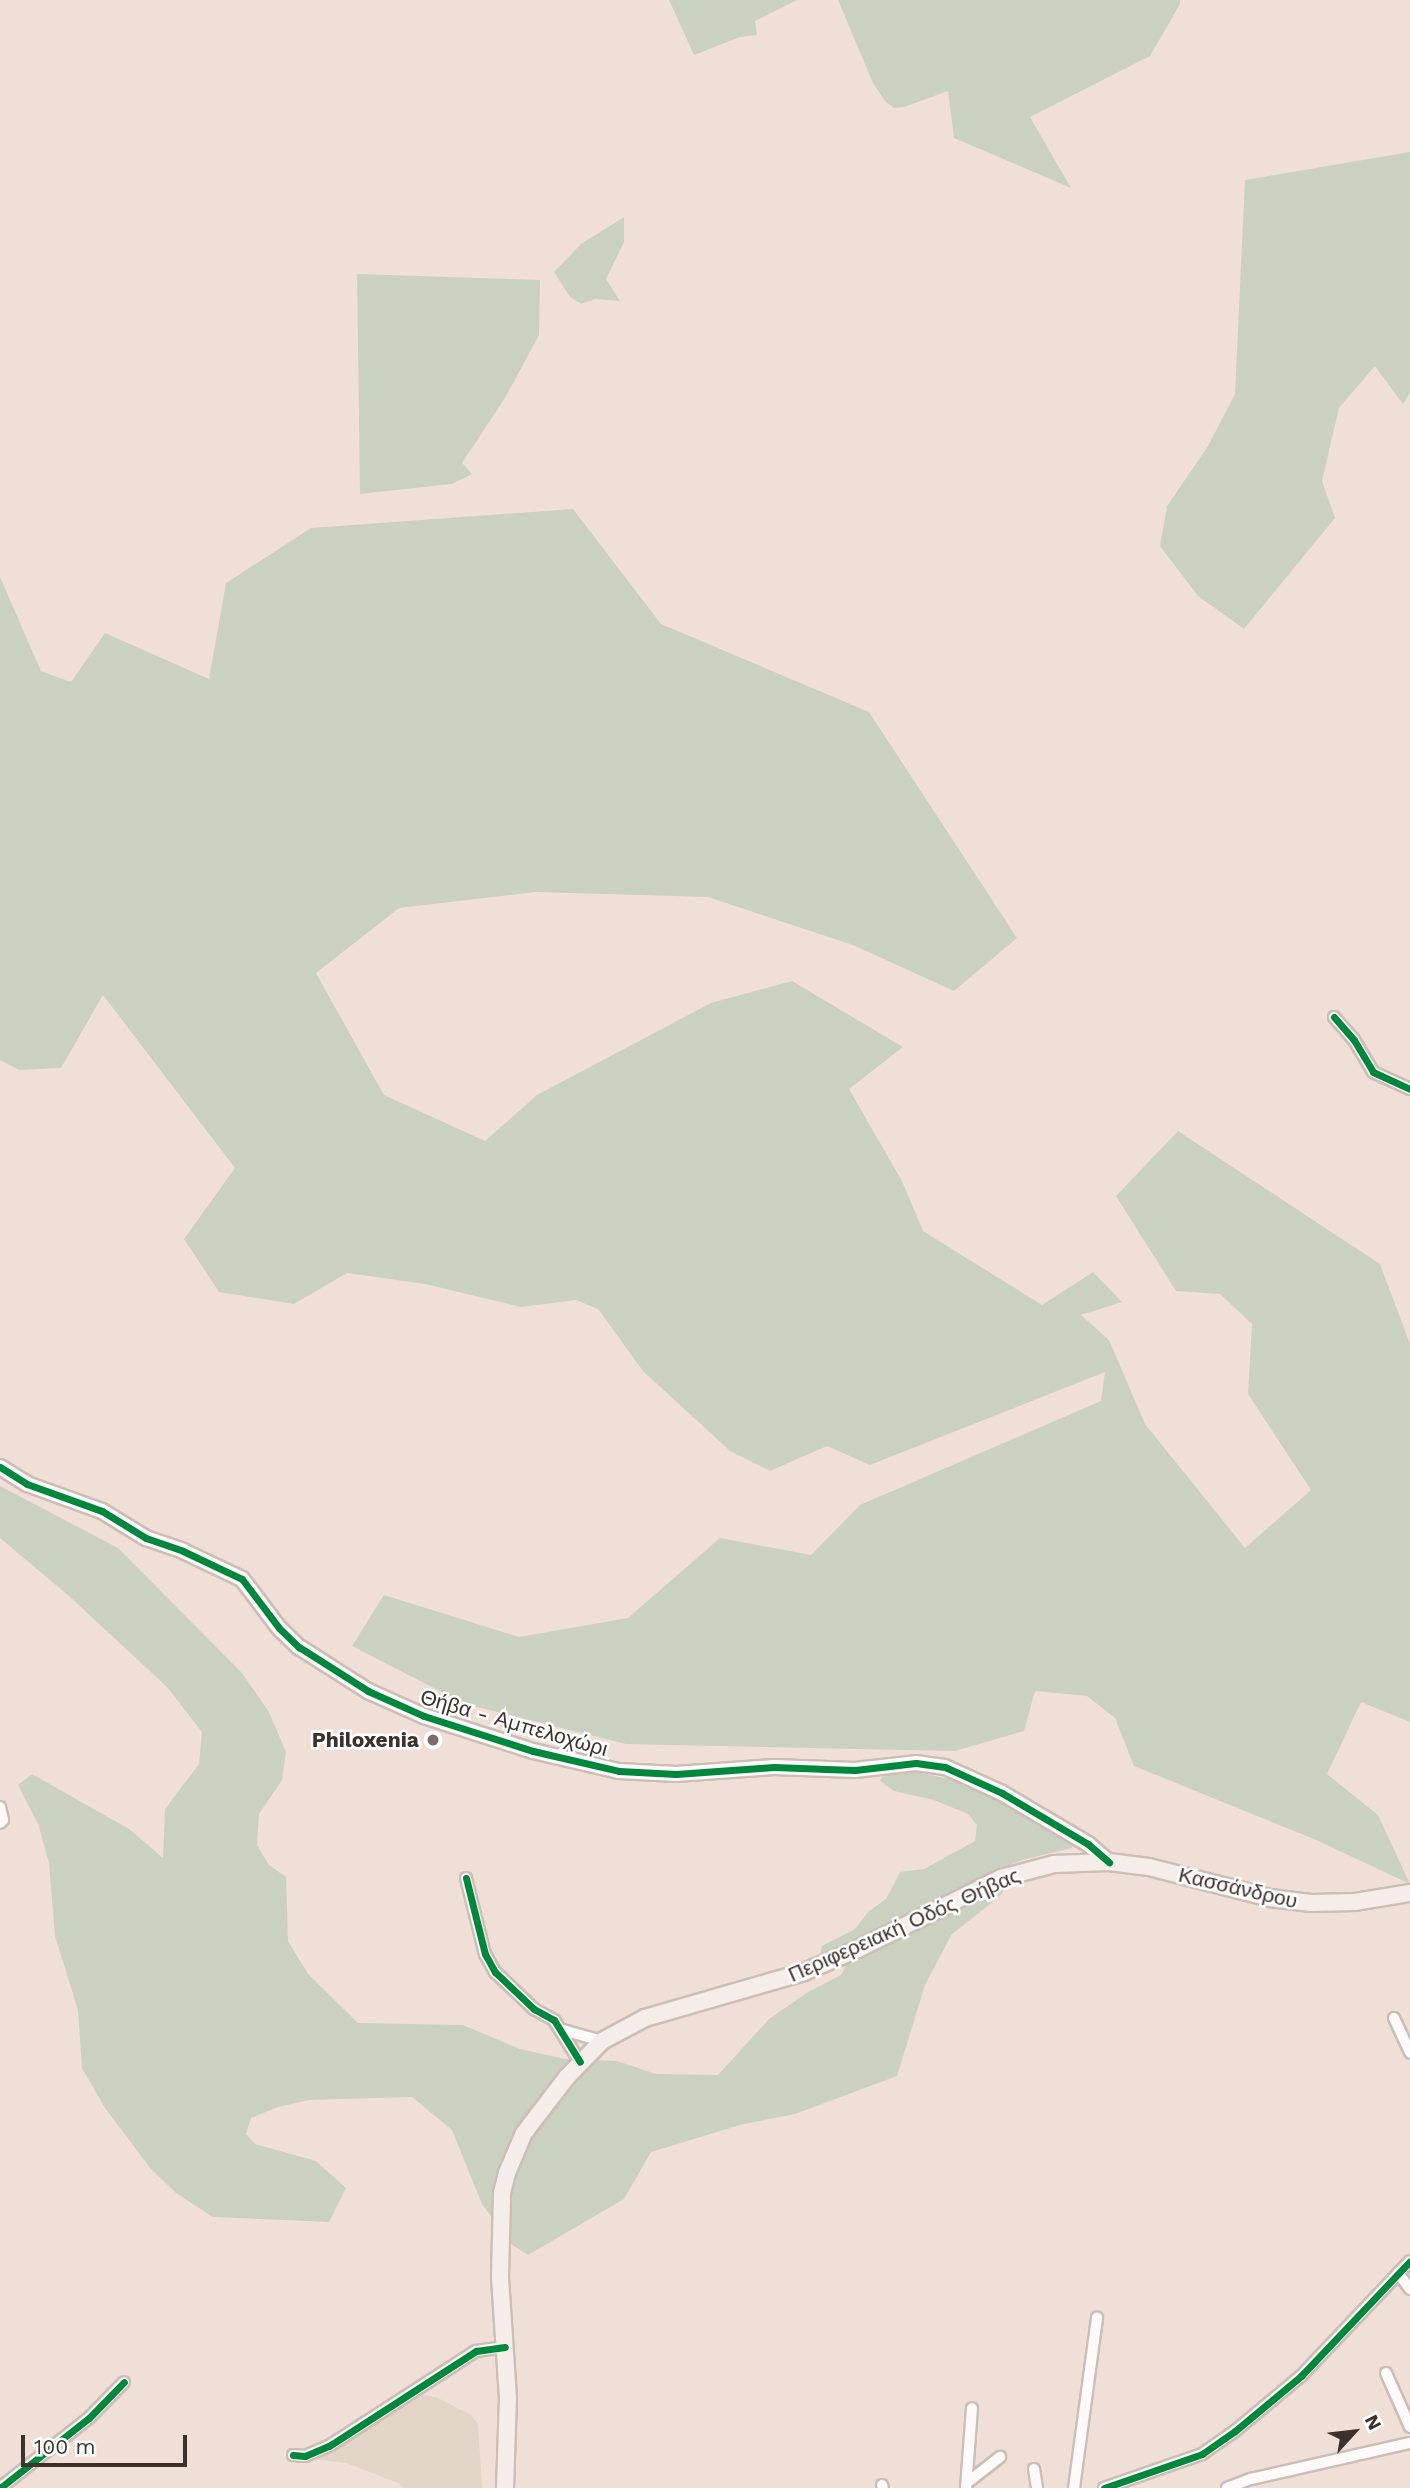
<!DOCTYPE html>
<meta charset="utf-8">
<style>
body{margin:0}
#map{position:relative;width:1410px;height:2488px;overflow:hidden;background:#f0dfd6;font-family:"Work Sans",sans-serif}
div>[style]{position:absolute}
.industrial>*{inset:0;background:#e2d4c6}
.green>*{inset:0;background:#cbd1c0}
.roads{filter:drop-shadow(2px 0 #cbbeb7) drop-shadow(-2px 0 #cbbeb7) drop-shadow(0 2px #cbbeb7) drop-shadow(0 -2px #cbbeb7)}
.street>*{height:10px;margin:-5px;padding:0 5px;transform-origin:5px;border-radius:5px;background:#fdfaf9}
.secondary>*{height:14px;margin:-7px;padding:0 7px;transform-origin:7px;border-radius:7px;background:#fdfaf9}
.primary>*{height:16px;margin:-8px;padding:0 8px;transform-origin:8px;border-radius:8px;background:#f4edea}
.cycleway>*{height:7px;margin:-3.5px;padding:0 3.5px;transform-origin:3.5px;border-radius:3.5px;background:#00873e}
.dots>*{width:19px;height:19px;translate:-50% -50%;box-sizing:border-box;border:4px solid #fff;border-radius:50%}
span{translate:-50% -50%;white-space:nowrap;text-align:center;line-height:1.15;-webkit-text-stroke:5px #fff;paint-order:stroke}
.street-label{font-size:21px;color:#3d312b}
.poi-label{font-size:21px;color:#3d312b;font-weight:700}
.right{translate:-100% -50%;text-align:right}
.north{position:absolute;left:1319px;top:2397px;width:70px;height:70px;-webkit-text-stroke:5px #fff;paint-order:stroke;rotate:63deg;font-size:19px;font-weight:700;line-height:28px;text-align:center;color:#3d312b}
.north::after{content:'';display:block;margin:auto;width:24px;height:32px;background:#3d312b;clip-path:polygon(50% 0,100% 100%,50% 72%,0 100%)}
.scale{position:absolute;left:21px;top:2435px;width:166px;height:32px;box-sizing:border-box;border:4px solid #3d312b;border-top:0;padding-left:9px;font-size:21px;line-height:24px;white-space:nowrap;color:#3d312b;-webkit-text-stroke:5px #fff;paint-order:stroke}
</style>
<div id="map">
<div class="industrial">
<div style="clip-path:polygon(423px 2395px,436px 2397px,471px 2415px,478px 2424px,482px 2488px,404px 2488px,398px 2483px,346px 2463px,314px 2459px)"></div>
</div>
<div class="green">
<div style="clip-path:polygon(669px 0,797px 0,755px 21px,757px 35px,740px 37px,694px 55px)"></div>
<div style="clip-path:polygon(838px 0,1180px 0,1180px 4px,1150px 56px,1030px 117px,1071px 188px,954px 138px,948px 91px,904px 107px,894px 108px,885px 101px,873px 83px)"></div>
<div style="clip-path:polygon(1410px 152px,1410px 393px,1403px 404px,1375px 366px,1339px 408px,1322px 481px,1335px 518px,1244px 629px,1198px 596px,1160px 546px,1167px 506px,1208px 446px,1235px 394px,1245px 180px)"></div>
<div style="clip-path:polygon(624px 217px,624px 242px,606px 279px,620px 301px,595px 299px,581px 304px,570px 297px,554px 272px,581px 244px)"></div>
<div style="clip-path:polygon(357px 274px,540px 280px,539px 335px,505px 398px,462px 463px,472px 474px,452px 484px,360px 494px)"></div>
<div style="clip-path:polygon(573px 509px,661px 624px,869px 712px,1017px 938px,954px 991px,853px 945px,708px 897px,536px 892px,399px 908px,316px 973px,384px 1095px,485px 1141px,537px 1095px,711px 1003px,792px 981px,903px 1047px,849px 1089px,902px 1181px,923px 1231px,1042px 1305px,1093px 1272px,1122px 1302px,1081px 1315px,1109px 1340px,1145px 1424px,1245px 1548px,1311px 1490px,1248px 1394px,1252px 1324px,1220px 1294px,1176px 1291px,1116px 1196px,1178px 1131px,1380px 1264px,1410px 1344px,1410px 1722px,1361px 1702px,1327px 1774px,1378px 1815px,1410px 1884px,1314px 1839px,1134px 1766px,1115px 1718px,1087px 1696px,1035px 1691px,1024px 1731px,955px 1751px,626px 1744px,465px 1704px,352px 1646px,384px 1595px,519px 1637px,628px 1618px,720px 1538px,811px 1555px,860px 1505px,1101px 1401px,1105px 1372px,870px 1465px,827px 1446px,770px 1471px,730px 1451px,643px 1371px,598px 1309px,576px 1300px,521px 1307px,425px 1284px,347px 1273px,294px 1304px,219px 1292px,184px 1239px,235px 1168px,103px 995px,61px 1068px,19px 1070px,0 1060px,0 577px,41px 671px,71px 682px,105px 633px,209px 679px,226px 583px,311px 528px)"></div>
<div style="clip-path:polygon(0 1486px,118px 1548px,242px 1673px,269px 1712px,286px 1752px,282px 1780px,259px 1814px,257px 1845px,269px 1865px,286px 1877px,288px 1941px,308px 1974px,358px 2023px,463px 2025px,520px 2049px,565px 2059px,617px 2061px,656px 2074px,718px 2075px,769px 2019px,808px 1992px,841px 1975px,848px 1961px,990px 1889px,1007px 1886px,999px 1897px,952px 1934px,925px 1985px,897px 2076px,795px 2114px,740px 2125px,651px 2152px,624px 2199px,528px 2255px,512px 2245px,482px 2204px,452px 2130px,412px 2097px,309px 2100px,278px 2107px,251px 2118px,246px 2134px,255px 2144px,316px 2161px,346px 2188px,329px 2222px,213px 2217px,176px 2193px,151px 2169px,105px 2108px,82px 2068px,78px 2010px,55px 1936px,49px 1863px,38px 1824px,18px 1785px,32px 1774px,129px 1829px,163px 1858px,165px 1809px,199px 1764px,202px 1732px,167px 1687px,69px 1596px,0 1538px)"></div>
<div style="clip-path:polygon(908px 1770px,949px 1779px,982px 1792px,1071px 1842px,1072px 1848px,1022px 1860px,993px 1871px,873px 1933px,820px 1955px,822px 1946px,855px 1929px,868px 1912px,886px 1899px,900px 1872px,924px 1869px,975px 1841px,977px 1825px,968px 1814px,934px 1800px,894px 1791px,880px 1781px,883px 1774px)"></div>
</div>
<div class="roads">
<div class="street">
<div style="left:1334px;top:1017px;width:30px;rotate:49deg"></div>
<div style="left:1354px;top:1040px;width:37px;rotate:59deg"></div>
<div style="left:1373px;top:1072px;width:41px;rotate:24.7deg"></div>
<div style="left:0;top:1807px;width:13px;rotate:77deg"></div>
<div style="left:3px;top:1820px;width:4px;rotate:135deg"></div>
<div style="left:466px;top:1878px;width:78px;rotate:76deg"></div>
<div style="left:485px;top:1954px;width:21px;rotate:61deg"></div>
<div style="left:495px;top:1972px;width:54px;rotate:43.5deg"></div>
<div style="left:534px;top:2009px;width:23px;rotate:29deg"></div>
<div style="left:554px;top:2020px;width:49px;rotate:58.2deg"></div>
<div style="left:1394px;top:2018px;width:38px;rotate:65deg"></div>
<div style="left:563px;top:2030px;width:41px;rotate:15.8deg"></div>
<div style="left:1398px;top:2273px;width:20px;rotate:53deg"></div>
<div style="left:1386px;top:2373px;width:59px;rotate:66deg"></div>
<div style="left:293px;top:2455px;width:12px;rotate:5deg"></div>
<div style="left:305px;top:2456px;width:26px;rotate:-23deg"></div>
<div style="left:329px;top:2446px;width:175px;rotate:-32.9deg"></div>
<div style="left:476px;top:2351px;width:29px;rotate:-8deg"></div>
<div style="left:1034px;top:2469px;width:19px;rotate:81deg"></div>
<div style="left:968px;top:2482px;width:41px;rotate:-38deg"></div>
<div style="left:882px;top:2485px;width:3px;rotate:72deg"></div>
<div style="left:0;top:2488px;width:113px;rotate:-38.2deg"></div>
<div style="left:89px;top:2418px;width:50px;rotate:-45.8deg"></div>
<div style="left:966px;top:2488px;width:80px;rotate:-85.7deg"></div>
<div style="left:1074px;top:2488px;width:172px;rotate:-82.3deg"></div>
<div style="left:1104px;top:2488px;width:104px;rotate:-19.1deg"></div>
<div style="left:1202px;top:2454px;width:40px;rotate:-34.9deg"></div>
<div style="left:1235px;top:2431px;width:86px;rotate:-39.8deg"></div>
<div style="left:1301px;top:2376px;width:158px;rotate:-46.5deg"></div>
<div style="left:1227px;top:2488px;width:26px;rotate:-21deg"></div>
<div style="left:1251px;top:2479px;width:163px;rotate:-12.8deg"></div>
</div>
<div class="secondary">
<div style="left:0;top:1467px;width:32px;rotate:32deg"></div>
<div style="left:27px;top:1484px;width:80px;rotate:19.8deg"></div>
<div style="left:102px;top:1511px;width:52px;rotate:31.5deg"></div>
<div style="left:146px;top:1538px;width:39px;rotate:19deg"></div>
<div style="left:183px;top:1551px;width:65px;rotate:25.4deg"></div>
<div style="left:242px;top:1579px;width:61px;rotate:52.9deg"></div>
<div style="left:279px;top:1628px;width:28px;rotate:44deg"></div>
<div style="left:299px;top:1647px;width:82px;rotate:32.5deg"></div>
<div style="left:368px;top:1691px;width:61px;rotate:24.1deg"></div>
<div style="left:424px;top:1716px;width:114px;rotate:17.8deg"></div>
<div style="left:533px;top:1751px;width:88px;rotate:13.1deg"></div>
<div style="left:619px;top:1771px;width:57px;rotate:3deg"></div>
<div style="left:676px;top:1774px;width:98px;rotate:-4.1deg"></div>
<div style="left:774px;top:1767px;width:81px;rotate:2.1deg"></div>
<div style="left:855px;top:1770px;width:61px;rotate:-6.5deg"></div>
<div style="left:916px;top:1763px;width:29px;rotate:8deg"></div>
<div style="left:945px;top:1767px;width:63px;rotate:24.5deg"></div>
<div style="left:1002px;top:1793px;width:100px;rotate:30.7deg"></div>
<div style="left:1088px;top:1844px;width:28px;rotate:41deg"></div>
</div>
<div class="primary">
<div style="left:505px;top:2488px;width:90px;rotate:-88.1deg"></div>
<div style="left:508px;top:2398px;width:121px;rotate:-93.8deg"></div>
<div style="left:500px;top:2277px;width:84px;rotate:-88.6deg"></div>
<div style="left:502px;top:2193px;width:21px;rotate:-76deg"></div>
<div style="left:507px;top:2173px;width:43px;rotate:-67deg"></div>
<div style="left:524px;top:2133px;width:71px;rotate:-52.5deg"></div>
<div style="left:567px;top:2077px;width:50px;rotate:-45.8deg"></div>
<div style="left:602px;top:2041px;width:49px;rotate:-28.1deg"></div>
<div style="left:645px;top:2018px;width:166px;rotate:-16.1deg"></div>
<div style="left:804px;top:1972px;width:59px;rotate:-23.1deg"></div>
<div style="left:858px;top:1949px;width:160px;rotate:-26.4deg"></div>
<div style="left:1001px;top:1878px;width:55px;rotate:-14.8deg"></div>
<div style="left:1054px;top:1864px;width:55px;rotate:-2.1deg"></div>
<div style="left:1109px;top:1862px;width:40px;rotate:7.1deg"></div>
<div style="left:1149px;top:1867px;width:125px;rotate:14.4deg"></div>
<div style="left:1270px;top:1898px;width:41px;rotate:7deg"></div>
<div style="left:1311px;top:1903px;width:44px;rotate:-1.3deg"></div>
<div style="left:1355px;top:1902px;width:56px;rotate:-9.3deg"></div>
</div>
</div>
<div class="cycleway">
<div style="left:1334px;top:1017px;width:30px;rotate:49deg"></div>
<div style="left:1354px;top:1040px;width:37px;rotate:59deg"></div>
<div style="left:1373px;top:1072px;width:41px;rotate:24.7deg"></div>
<div style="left:0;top:1467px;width:32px;rotate:32deg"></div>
<div style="left:27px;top:1484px;width:80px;rotate:19.8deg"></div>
<div style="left:102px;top:1511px;width:52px;rotate:31.5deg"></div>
<div style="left:146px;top:1538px;width:39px;rotate:19deg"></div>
<div style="left:183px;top:1551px;width:65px;rotate:25.4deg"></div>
<div style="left:242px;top:1579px;width:61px;rotate:52.9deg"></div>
<div style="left:279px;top:1628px;width:28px;rotate:44deg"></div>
<div style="left:299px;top:1647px;width:82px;rotate:32.5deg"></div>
<div style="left:368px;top:1691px;width:61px;rotate:24.1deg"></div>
<div style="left:424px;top:1716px;width:114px;rotate:17.8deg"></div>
<div style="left:533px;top:1751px;width:88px;rotate:13.1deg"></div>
<div style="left:619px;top:1771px;width:57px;rotate:3deg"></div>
<div style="left:676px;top:1774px;width:98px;rotate:-4.1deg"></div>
<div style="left:774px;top:1767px;width:81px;rotate:2.1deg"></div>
<div style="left:855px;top:1770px;width:61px;rotate:-6.5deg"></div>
<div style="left:916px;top:1763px;width:29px;rotate:8deg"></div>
<div style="left:945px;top:1767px;width:63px;rotate:24.5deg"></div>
<div style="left:1002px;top:1793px;width:100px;rotate:30.7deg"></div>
<div style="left:1088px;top:1844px;width:28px;rotate:41deg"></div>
<div style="left:466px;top:1878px;width:78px;rotate:76deg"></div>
<div style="left:485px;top:1954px;width:21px;rotate:61deg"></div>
<div style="left:495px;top:1972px;width:54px;rotate:43.5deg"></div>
<div style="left:534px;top:2009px;width:23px;rotate:29deg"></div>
<div style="left:554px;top:2020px;width:49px;rotate:58.2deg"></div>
<div style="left:293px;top:2455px;width:12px;rotate:5deg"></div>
<div style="left:305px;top:2456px;width:26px;rotate:-23deg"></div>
<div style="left:329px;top:2446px;width:175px;rotate:-32.9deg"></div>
<div style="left:476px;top:2351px;width:29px;rotate:-8deg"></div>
<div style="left:0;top:2488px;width:113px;rotate:-38.2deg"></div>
<div style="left:89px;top:2418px;width:50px;rotate:-45.8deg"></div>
<div style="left:1104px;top:2488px;width:104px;rotate:-19.1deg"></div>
<div style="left:1202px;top:2454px;width:40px;rotate:-34.9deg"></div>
<div style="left:1235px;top:2431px;width:86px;rotate:-39.8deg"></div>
<div style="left:1301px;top:2376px;width:158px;rotate:-46.5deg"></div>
</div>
<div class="dots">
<div style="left:433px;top:1740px;background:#7c6e67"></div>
</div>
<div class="street-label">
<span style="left:514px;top:1723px;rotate:16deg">Θήβα - Αμπελοχώρι</span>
<span style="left:1238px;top:1888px;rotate:13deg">Κασσάνδρου</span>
<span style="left:904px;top:1925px;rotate:-24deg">Περιφερειακή Οδός Θήβας</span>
</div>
<div class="poi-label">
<span class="right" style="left:419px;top:1740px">Philoxenia</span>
</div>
<div class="north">N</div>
<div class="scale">100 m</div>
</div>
